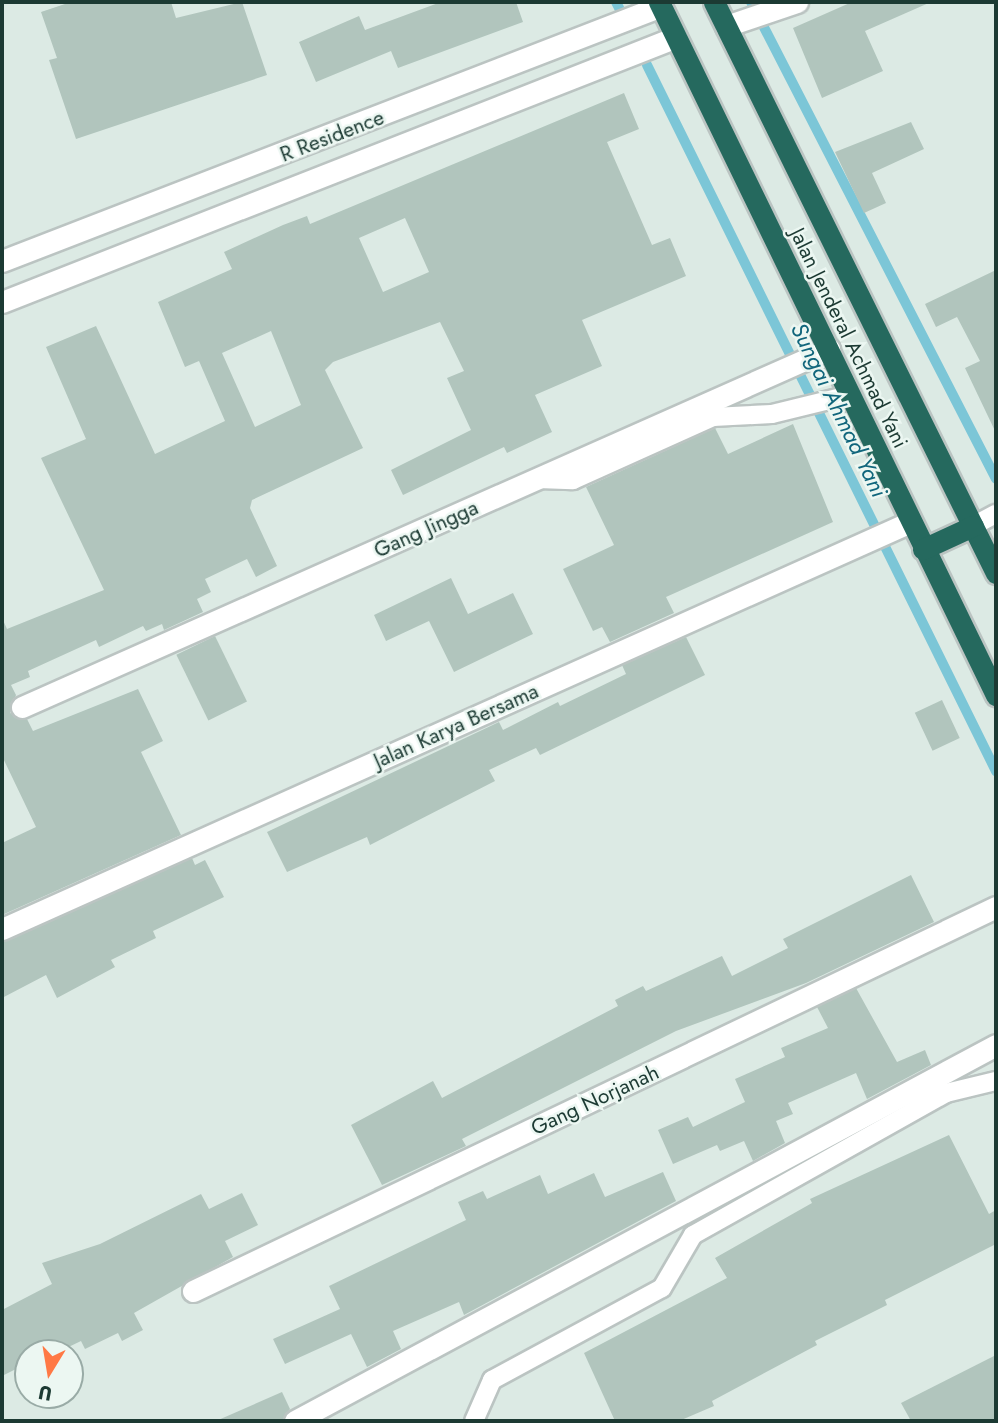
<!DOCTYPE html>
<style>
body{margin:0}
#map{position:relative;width:998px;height:1423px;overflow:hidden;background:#dceae4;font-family:Jost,sans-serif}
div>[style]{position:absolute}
.stream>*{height:10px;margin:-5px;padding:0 5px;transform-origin:5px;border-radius:5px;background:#7cc6d7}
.building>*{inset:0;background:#b1c5bd;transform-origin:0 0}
.roads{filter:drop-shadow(2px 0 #bbc4c2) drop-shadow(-2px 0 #bbc4c2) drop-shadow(0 2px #bbc4c2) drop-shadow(0 -2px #bbc4c2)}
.lane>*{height:18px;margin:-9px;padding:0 9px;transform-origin:9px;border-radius:9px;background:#fff}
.street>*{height:21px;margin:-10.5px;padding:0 10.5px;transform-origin:10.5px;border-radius:10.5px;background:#fff}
.highway>*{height:21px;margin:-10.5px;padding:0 10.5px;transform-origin:10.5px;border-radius:10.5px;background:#25695e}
span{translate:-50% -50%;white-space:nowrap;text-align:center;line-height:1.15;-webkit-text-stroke:5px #ecf7f2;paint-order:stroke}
.street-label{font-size:21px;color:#1c3a33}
.water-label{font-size:23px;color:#11667c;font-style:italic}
.frame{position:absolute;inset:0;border:4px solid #1c3a33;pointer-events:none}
.north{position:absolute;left:14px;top:1339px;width:70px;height:70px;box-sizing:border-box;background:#ecf7f2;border:2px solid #99aba6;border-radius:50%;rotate:191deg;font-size:19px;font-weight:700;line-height:28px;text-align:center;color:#1c3a33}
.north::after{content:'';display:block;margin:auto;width:24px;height:32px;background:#ff7945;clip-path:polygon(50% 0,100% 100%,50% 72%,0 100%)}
</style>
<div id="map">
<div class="stream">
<div style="left:616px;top:2px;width:11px;rotate:63deg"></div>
<div style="left:751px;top:2px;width:536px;rotate:62.81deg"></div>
<div style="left:647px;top:65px;width:788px;rotate:63.7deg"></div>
</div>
<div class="building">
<div style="clip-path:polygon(71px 2px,171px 2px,176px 18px,242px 2px,267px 75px,76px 139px,49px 60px,57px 58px,41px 12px)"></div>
<div style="clip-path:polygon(441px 2px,516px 2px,523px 22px,398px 68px,391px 51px,316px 82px,299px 42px,359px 16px,365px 30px)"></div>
<div style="clip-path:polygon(852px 2px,931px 2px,865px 31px,883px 71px,822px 98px,793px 28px)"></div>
<div style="clip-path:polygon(evenodd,624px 93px,639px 129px,607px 142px,652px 245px,670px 238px,686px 276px,582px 320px,602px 366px,535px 395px,552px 432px,507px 453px,504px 447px,403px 495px,391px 470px,471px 430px,447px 378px,464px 371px,440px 322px,333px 362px,325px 370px,363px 448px,252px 500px,250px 508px,277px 566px,256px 577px,247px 559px,205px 579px,211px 592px,197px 599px,203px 612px,164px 630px,162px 624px,146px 631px,143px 626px,99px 647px,96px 640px,28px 671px,30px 677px,11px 685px,16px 695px,10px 713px,27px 719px,33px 731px,138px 689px,163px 741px,141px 752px,181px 835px,2px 915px,2px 843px,36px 827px,2px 756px,2px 618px,7px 629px,104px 590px,41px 458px,86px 439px,46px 347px,96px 326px,155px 454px,225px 421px,199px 361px,185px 367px,158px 302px,232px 269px,224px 252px,283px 225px,307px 216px,310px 224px,624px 93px,405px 218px,429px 272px,383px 292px,359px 238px,405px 218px,624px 93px,271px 331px,301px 405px,255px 427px,222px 353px,271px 331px)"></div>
<div style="clip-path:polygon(911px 122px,924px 149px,872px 173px,886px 203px,864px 213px,835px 152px)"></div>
<div style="clip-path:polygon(996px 270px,996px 433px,965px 368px,980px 361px,957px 317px,936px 327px,925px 304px)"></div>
<div style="clip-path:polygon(793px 424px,833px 522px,666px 597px,674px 613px,610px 642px,602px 627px,593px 631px,563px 569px,614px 545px,586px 487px,715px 428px,728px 454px)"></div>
<div style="clip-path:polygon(451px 578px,468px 614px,513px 593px,533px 634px,454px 672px,429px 621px,386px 641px,374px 615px)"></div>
<div style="left:215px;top:636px;width:73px;height:43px;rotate:64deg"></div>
<div style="clip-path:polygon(686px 637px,705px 675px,540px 755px,536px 748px,489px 770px,495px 781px,370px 845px,367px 837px,287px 872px,267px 832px,499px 722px,503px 730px,558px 702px,560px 706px,626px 674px,622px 665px)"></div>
<div style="left:942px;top:700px;width:42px;height:30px;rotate:65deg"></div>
<div style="clip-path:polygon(192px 858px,195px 865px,205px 860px,224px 897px,153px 931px,156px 938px,111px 960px,115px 967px,57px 998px,46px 975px,2px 998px,2px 942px)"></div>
<div style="clip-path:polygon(911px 875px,934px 922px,806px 983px,676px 1031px,462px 1139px,466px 1146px,382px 1185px,351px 1125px,433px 1081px,442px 1098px,618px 1006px,615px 1000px,643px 986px,646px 991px,722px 956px,732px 976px,788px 948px,783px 939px)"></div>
<div style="clip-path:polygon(856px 988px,897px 1062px,925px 1050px,931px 1065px,867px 1099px,856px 1073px,788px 1103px,793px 1114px,776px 1121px,785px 1143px,753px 1161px,744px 1141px,720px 1151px,717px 1145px,673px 1164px,658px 1130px,688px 1117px,693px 1127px,745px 1102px,735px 1079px,785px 1057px,781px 1048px,828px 1028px,817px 1007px)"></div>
<div style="clip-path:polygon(949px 1135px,989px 1214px,996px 1210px,996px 1244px,885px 1300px,887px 1305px,815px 1341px,817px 1345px,712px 1401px,714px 1406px,679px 1421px,615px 1421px,584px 1353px,727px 1278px,715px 1258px,812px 1203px,810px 1199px)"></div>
<div style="clip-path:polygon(663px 1172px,676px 1201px,464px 1315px,459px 1302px,393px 1331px,401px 1349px,367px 1367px,351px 1334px,285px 1364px,273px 1339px,340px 1309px,329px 1286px,466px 1220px,458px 1202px,483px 1191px,487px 1199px,540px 1175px,548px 1194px,594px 1173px,605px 1197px)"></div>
<div style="clip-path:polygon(242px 1193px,258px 1225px,225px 1241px,233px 1257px,134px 1313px,143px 1330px,122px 1341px,118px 1333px,85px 1349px,81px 1341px,56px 1353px,28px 1353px,28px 1363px,2px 1376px,2px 1310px,52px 1284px,42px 1263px,100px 1244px,201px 1194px,209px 1209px)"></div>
<div style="clip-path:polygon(996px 1355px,996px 1421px,911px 1421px,901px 1403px)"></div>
<div style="clip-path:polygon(282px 1392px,290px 1409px,282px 1421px,216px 1421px)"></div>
</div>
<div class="roads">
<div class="lane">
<div style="left:538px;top:479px;width:35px;rotate:2deg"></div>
<div style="left:573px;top:480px;width:154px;rotate:-24.2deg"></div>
<div style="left:713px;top:417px;width:59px;rotate:-2.9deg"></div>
<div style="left:772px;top:414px;width:80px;rotate:-13.7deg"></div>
<div style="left:973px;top:526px;width:26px;rotate:-28deg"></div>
<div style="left:474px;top:1421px;width:45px;rotate:-66.3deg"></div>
<div style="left:492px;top:1380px;width:193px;rotate:-28.4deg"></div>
<div style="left:662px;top:1288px;width:61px;rotate:-59.7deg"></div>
<div style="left:693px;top:1235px;width:290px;rotate:-29.3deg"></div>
<div style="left:946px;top:1093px;width:51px;rotate:-13.5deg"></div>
</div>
<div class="street">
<div style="left:726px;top:26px;width:75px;rotate:-18.7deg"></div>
<div style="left:2px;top:261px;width:707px;rotate:-21.15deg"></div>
<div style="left:2px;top:302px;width:724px;rotate:-21.46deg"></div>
<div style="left:22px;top:707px;width:883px;rotate:-23.92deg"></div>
<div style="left:2px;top:929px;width:995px;rotate:-24.14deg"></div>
<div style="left:193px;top:1291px;width:890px;rotate:-25.56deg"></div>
<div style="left:295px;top:1421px;width:795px;rotate:-28.21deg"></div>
</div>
<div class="highway">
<div style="left:659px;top:2px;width:771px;rotate:64.07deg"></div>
<div style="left:714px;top:2px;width:637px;rotate:63.72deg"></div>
<div style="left:923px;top:549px;width:55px;rotate:-24.7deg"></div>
</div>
</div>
<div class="street-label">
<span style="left:332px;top:136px;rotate:-21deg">R Residence</span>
<span style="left:849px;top:338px;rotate:64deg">Jalan Jenderal Achmad Yani</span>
<span style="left:426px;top:529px;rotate:-24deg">Gang Jingga</span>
<span style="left:456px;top:726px;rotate:-24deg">Jalan Karya Bersama</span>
<span style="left:595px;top:1100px;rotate:-25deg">Gang Norjanah</span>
</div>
<div class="water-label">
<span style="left:839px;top:410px;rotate:64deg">Sungai Ahmad Yani</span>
</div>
<div class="frame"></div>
<div class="north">U</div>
</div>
